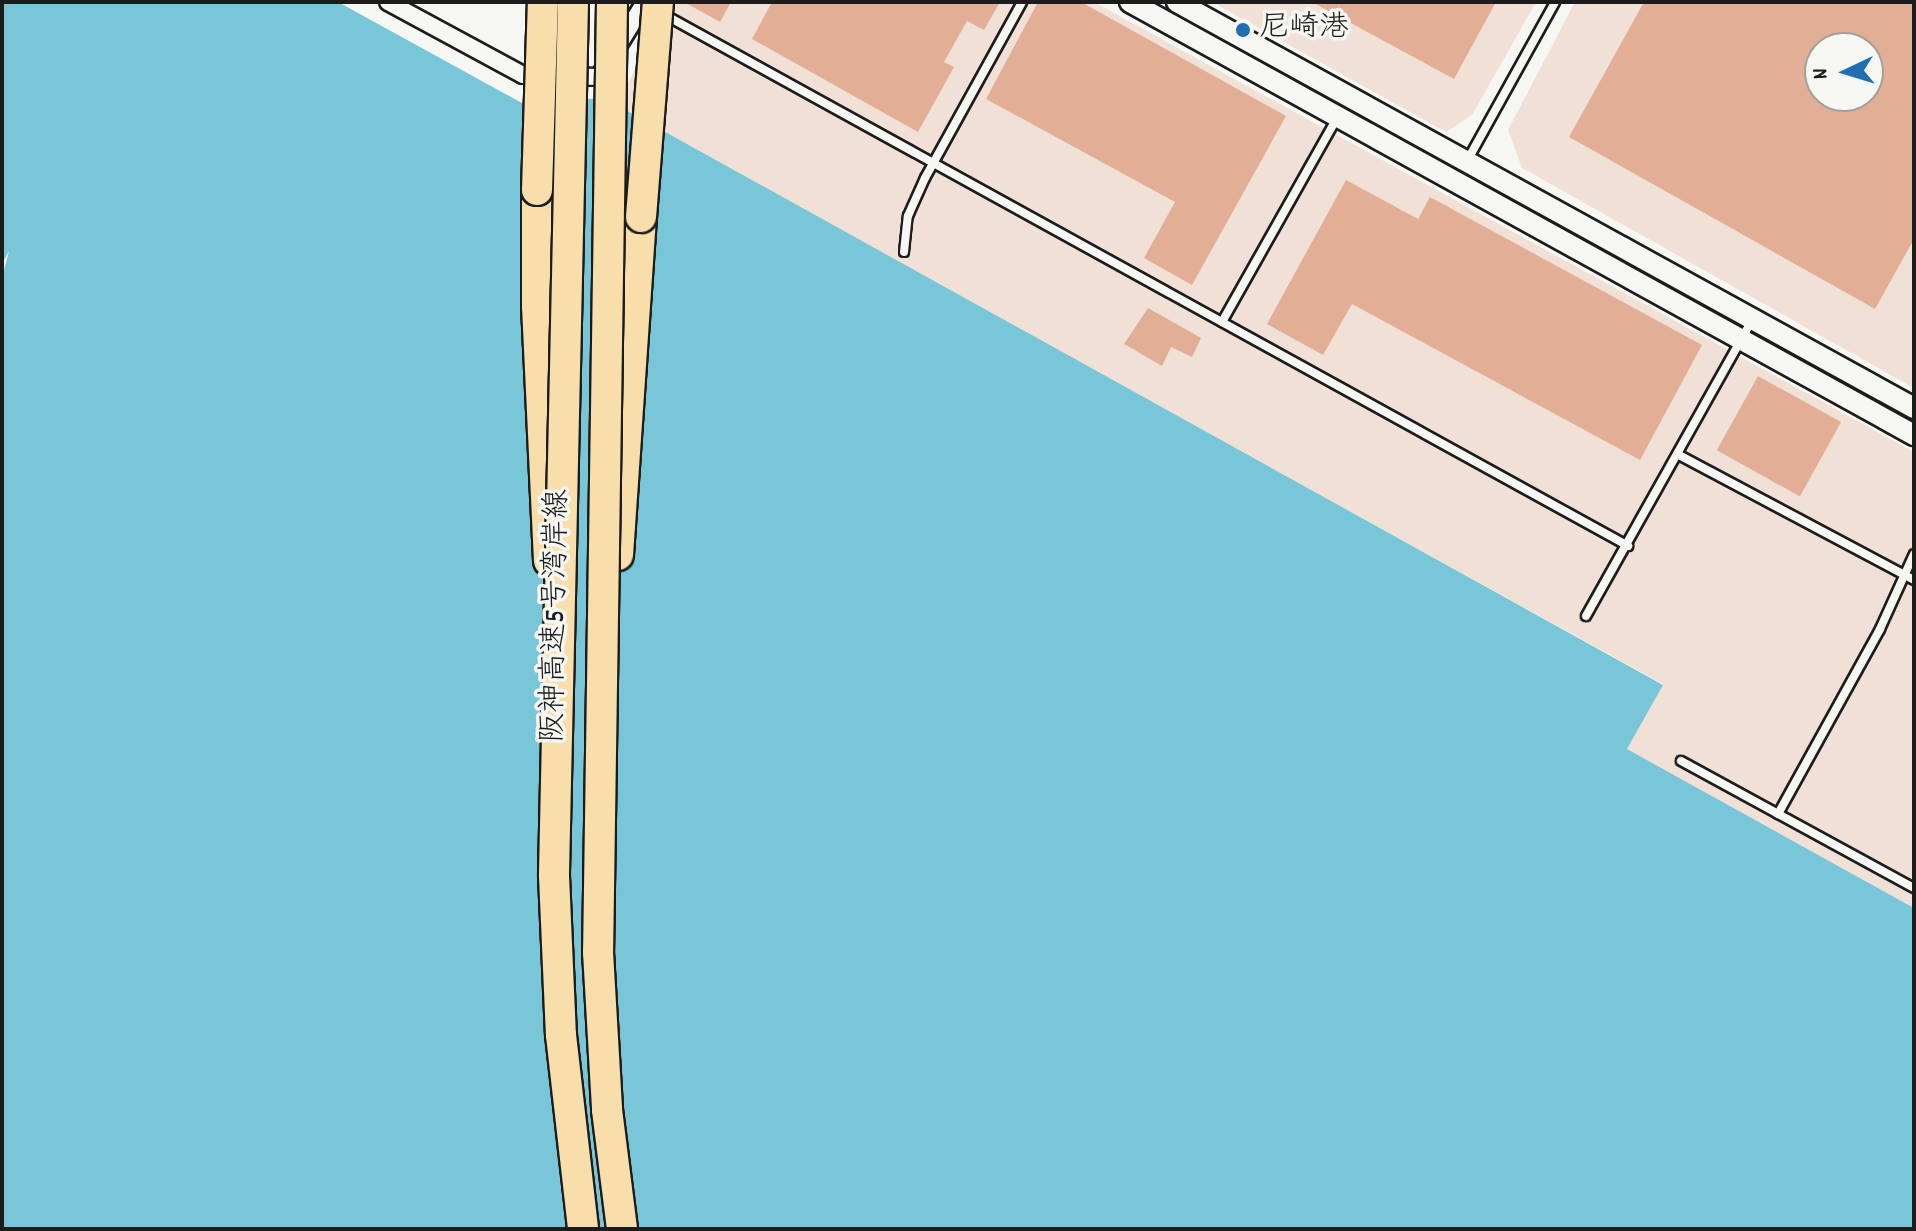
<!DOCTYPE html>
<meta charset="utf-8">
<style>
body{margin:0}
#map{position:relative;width:1916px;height:1231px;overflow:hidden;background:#f6f6f2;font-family:Dekko,"Klee One",sans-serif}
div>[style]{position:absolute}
.built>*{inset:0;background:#f0e0d6}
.water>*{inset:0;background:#7ac6d9}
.building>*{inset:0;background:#e2ae96;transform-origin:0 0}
.roads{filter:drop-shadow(2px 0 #1c1c1c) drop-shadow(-2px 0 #1c1c1c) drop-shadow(0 2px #1c1c1c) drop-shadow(0 -2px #1c1c1c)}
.service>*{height:8px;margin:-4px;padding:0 4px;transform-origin:4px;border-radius:4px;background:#f6f6f2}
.minor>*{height:16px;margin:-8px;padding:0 8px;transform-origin:8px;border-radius:8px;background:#f6f6f2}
.tertiary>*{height:20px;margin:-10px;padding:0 10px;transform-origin:10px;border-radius:10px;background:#f6f6f2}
.motorway>*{height:30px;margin:-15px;padding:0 15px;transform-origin:15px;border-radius:15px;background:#f8deab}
.bridges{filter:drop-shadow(2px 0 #1c1c1c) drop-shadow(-2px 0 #1c1c1c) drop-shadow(0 2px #1c1c1c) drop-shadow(0 -2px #1c1c1c)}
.motorway-bridge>*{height:30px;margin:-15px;padding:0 15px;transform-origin:15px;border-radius:15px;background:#f8deab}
.dots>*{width:22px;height:22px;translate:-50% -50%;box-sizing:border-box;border:4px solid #f6f6f2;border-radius:50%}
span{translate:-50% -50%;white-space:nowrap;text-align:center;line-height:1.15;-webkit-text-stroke:7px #f6f6f2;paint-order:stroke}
.poi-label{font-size:30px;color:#1c1c1c}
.left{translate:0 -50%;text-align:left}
.street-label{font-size:30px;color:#1c1c1c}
.frame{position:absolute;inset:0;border:4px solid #1c1c1c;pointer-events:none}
.north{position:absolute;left:1804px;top:32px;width:80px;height:80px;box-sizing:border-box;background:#f6f6f2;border:2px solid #9f9f9c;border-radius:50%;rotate:266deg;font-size:22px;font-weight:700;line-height:32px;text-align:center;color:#1c1c1c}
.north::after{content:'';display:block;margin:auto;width:28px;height:36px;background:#1f6fb2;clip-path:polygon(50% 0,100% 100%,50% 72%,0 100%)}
</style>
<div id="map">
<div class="built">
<div style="clip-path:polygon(669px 2px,1094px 2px,1914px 452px,1914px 908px,1627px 749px,1663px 684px,616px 107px)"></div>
<div style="clip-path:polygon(1212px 2px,1536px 2px,1472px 115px,1446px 132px)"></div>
<div style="clip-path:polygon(evenodd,1575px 2px,1914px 2px,1914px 388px,1522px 168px,1508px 130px,1575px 2px,1820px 48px,1868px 48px,1868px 96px,1820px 96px,1820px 48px)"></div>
</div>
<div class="water">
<div style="clip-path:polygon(2px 2px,338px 2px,522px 103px,604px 98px,1663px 685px,1627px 749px,1914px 908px,1914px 1229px,2px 1229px,2px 278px,9px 251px,2px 264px)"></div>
</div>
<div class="building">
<div style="clip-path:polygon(684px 2px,731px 2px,720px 22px)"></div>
<div style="clip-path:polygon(772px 2px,1000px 2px,984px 30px,967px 21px,944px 62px,954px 67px,918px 132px,752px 39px)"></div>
<div style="clip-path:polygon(1038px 2px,1081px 2px,1286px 116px,1192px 285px,1144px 258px,1175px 202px,986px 99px)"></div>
<div style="clip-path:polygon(1312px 2px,1496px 2px,1454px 79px)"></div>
<div style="clip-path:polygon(evenodd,1644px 2px,1914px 2px,1914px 239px,1875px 309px,1569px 137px,1644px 2px,1820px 48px,1868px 48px,1868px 96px,1820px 96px,1820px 48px)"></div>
<div style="clip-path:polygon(1346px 180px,1418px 219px,1430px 197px,1702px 345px,1640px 460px,1352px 304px,1323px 355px,1267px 324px)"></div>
<div style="clip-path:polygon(1148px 308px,1201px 338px,1192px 357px,1171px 347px,1162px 366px,1124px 344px)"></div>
<div style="left:1758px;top:376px;width:95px;height:85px;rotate:29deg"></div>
</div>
<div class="roads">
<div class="service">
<div style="left:665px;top:15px;width:1100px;rotate:28.87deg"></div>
<div style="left:1467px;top:161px;width:182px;rotate:-61deg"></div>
<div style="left:904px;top:252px;width:36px;rotate:-84deg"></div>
<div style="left:908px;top:216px;width:42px;rotate:-65.9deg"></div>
<div style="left:925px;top:178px;width:201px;rotate:-61.1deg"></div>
<div style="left:1222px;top:322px;width:236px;rotate:-60.6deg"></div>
<div style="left:1679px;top:455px;width:266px;rotate:28deg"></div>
<div style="left:1586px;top:616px;width:339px;rotate:-60.7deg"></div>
<div style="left:1681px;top:761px;width:265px;rotate:28.6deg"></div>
<div style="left:1778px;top:814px;width:211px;rotate:-61.1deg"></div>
<div style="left:1880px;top:629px;width:82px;rotate:-65.6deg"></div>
</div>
<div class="minor">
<div style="left:388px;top:2px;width:153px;rotate:28.4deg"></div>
<div style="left:523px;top:75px;width:76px;rotate:1.5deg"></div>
<div style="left:599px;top:77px;width:88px;rotate:-58.5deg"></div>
</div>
<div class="tertiary">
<div style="left:1130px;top:2px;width:896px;rotate:28.91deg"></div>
<div style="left:1177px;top:2px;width:841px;rotate:28.85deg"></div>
</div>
<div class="motorway">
<div style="left:537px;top:190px;width:116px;rotate:90deg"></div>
<div style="left:537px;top:306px;width:255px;rotate:87.3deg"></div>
<div style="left:618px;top:555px;width:339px;rotate:-86.1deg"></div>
</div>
</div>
<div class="bridges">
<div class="motorway-bridge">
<div style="left:573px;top:2px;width:874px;rotate:91.25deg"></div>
<div style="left:554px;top:876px;width:159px;rotate:87.5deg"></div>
<div style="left:561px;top:1035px;width:195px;rotate:83.5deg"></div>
<div style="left:612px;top:2px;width:950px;rotate:90.84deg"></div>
<div style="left:598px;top:952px;width:158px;rotate:86.7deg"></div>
<div style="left:607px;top:1110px;width:120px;rotate:82.8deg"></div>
<div style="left:537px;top:190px;width:188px;rotate:-88.2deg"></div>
<div style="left:641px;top:217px;width:216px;rotate:-85.5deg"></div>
</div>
</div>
<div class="dots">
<div style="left:1243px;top:30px;background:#1f6fb2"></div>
</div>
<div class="poi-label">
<span class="left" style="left:1259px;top:30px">尼崎港</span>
</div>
<div class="street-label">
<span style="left:558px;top:616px;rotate:-89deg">阪神高速5号湾岸線</span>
</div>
<div class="frame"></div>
<div class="north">N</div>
</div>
